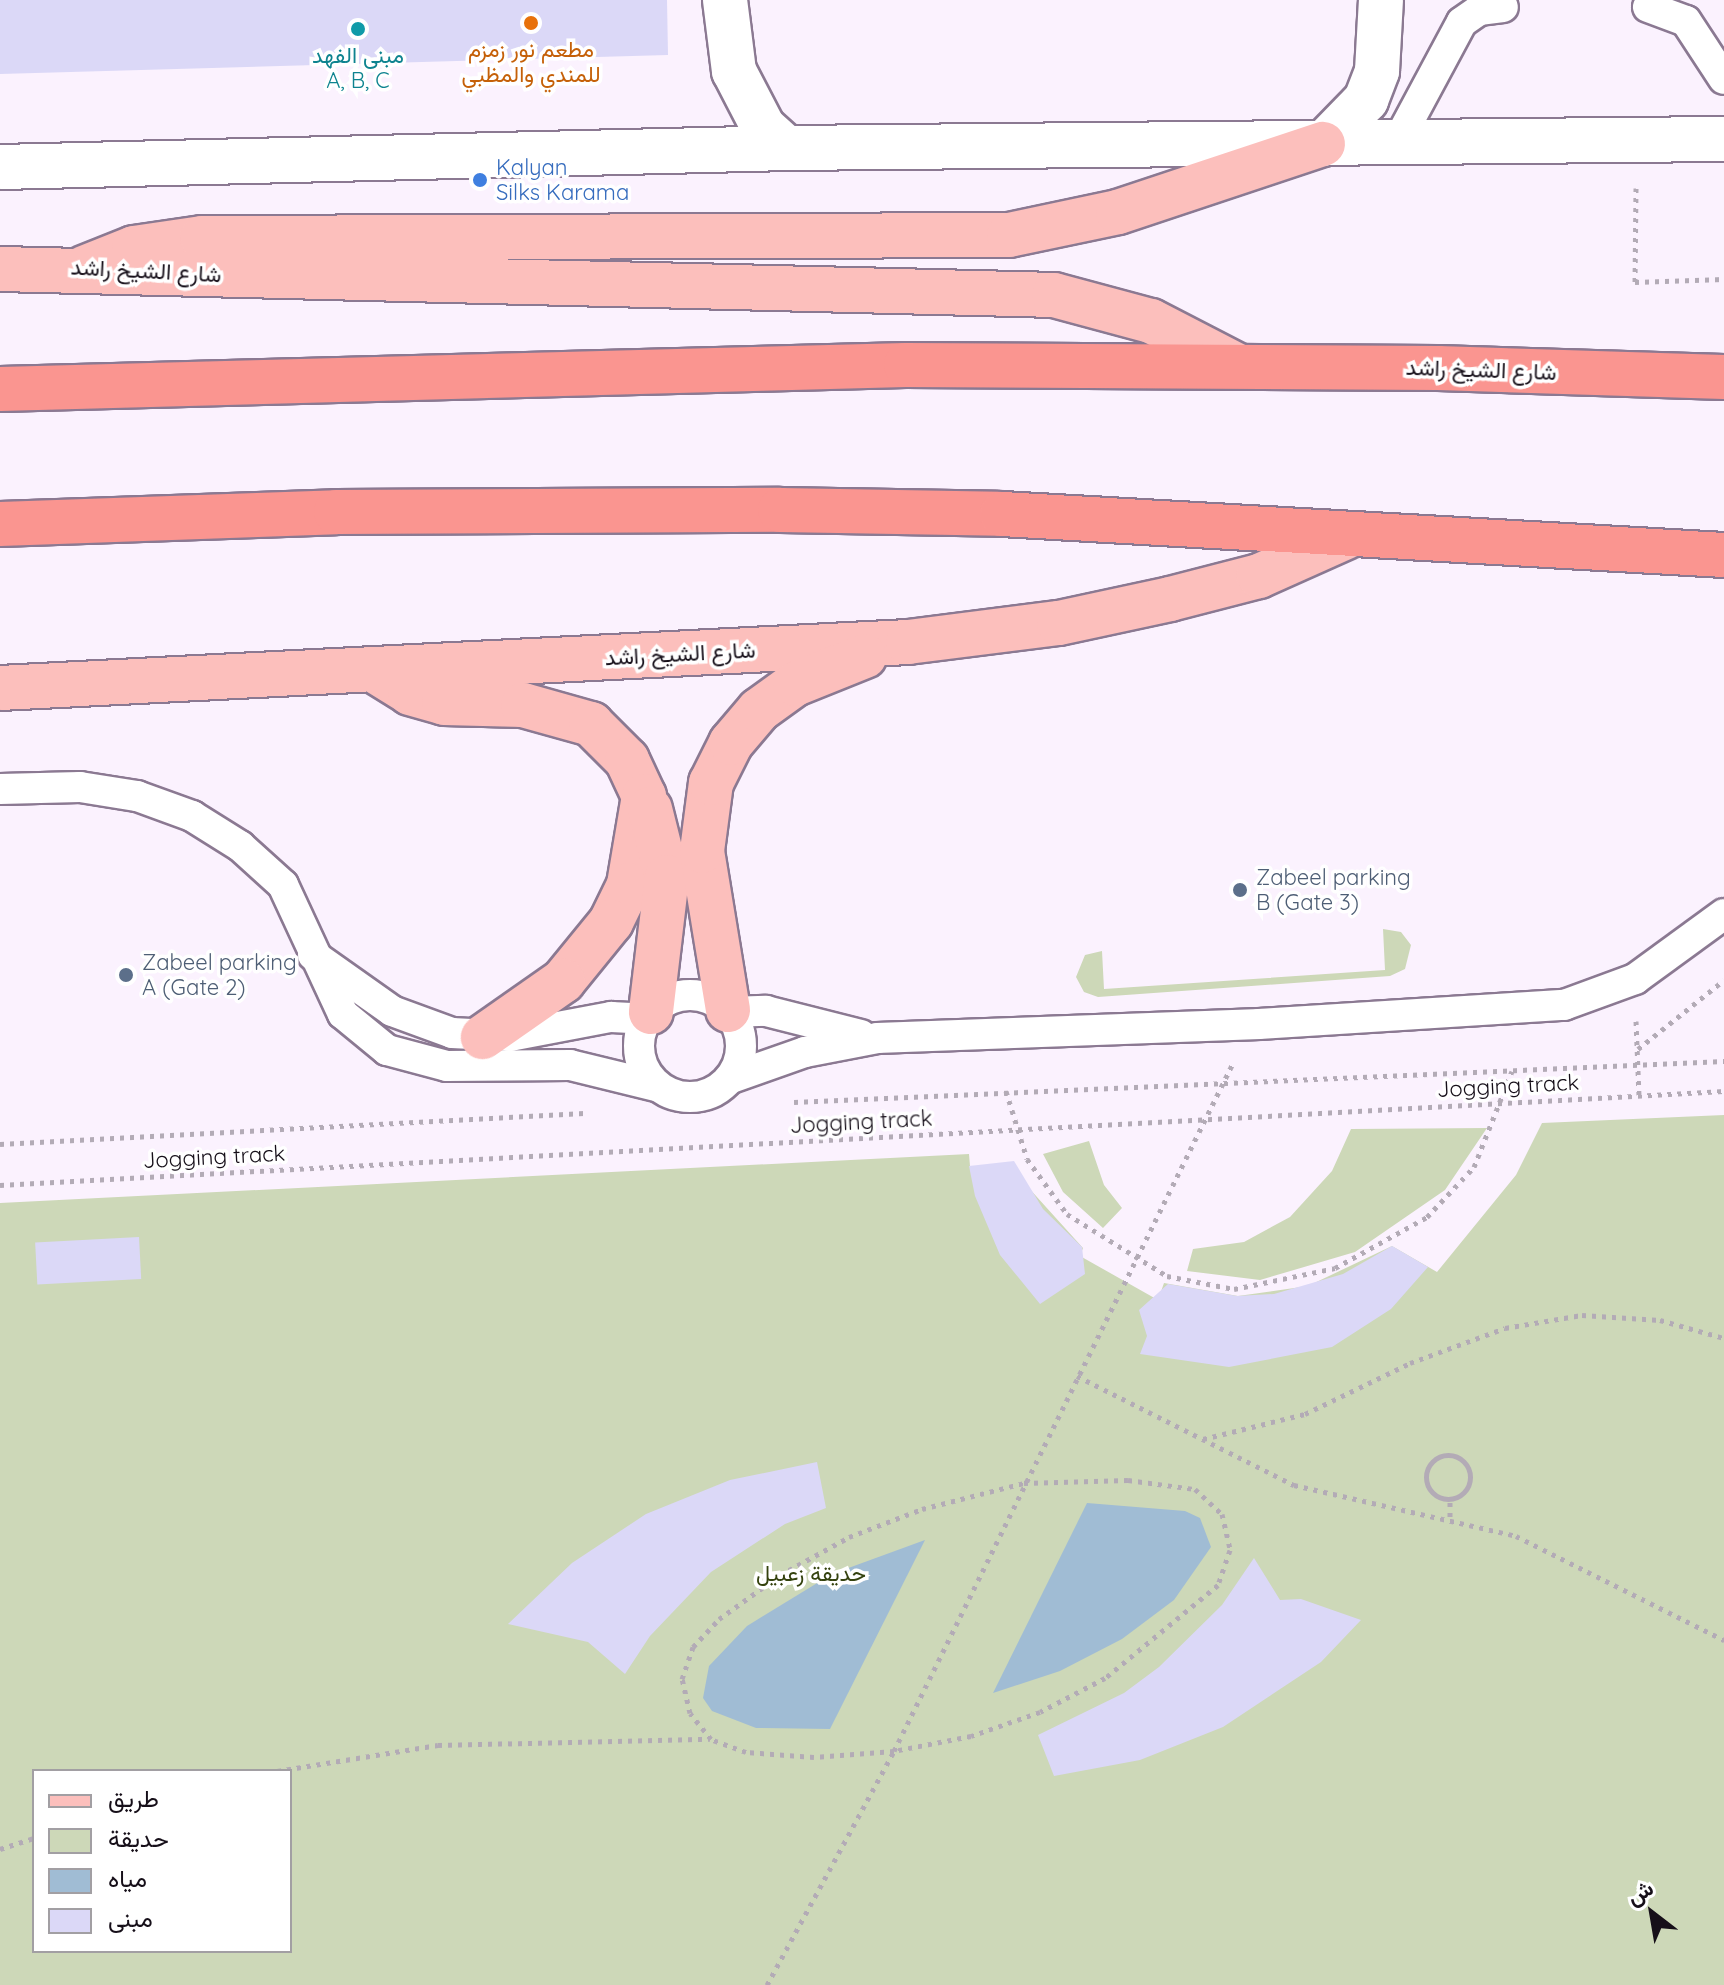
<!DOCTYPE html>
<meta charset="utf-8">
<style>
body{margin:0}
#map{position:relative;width:1724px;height:1985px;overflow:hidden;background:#fbf2fe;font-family:Quicksand,Vazirmatn,sans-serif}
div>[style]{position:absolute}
.green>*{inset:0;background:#cdd8b8}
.water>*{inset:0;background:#a0bcd4}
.building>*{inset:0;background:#dbd8f7;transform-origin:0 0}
.path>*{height:5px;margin-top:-2.5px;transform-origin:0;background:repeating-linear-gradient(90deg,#b3abb6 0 4px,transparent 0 10px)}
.path>.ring{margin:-2.5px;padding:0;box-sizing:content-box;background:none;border:5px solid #b3abb6;border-radius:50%}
.roads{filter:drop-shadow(2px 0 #8b7992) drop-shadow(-2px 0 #8b7992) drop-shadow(0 2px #8b7992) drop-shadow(0 -2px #8b7992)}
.lane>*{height:30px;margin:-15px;padding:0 15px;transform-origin:15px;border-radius:15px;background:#fff}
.lane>.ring{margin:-15px;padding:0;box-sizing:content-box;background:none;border:30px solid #fff;border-radius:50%}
.street>*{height:44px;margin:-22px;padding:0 22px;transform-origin:22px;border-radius:22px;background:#fff}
.primary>*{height:44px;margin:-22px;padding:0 22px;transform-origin:22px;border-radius:22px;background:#fcbfbc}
.highway>*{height:44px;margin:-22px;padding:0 22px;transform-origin:22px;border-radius:22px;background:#fa9590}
.dots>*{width:22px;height:22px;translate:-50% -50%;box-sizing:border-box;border:4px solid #fff;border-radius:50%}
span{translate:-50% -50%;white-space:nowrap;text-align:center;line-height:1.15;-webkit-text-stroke:7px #fff;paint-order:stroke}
.food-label{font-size:22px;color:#c56008}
.culture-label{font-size:22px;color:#0d838f}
.shop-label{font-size:22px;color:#366cbe}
.left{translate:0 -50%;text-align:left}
.street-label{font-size:22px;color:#160f19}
.service-label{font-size:22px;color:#4e5e75}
.park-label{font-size:22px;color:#34420e}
.legend{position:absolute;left:32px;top:1769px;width:260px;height:184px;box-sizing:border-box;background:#fff;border:2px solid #a29fa3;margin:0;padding:10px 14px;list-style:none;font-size:24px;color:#160f19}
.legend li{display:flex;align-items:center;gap:16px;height:40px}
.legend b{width:40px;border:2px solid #a29fa3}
.north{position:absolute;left:1612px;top:1873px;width:80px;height:80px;-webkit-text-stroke:6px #fff;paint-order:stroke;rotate:329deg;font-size:22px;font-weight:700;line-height:32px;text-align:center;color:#160f19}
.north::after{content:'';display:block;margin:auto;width:28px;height:36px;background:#160f19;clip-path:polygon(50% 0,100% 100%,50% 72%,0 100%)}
</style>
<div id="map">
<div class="green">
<div style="clip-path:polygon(1383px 929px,1401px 932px,1411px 945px,1405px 969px,1390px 976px,1098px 997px,1084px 992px,1076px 977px,1085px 955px,1102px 951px,1104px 989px,1385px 970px)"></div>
<div style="clip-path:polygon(evenodd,1724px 1115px,1724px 1985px,0 1985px,0 1203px,969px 1154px,970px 1166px,1027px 1186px,1083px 1248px,1080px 1256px,1158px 1300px,1164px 1283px,1238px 1296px,1308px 1286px,1392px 1246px,1437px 1272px,1516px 1175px,1542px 1123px,1724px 1115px,34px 1771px,290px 1771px,290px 1951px,34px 1951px,34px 1771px)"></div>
<div style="clip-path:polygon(1487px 1128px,1445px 1190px,1355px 1252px,1260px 1280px,1187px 1271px,1193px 1249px,1244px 1242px,1290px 1217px,1332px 1171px,1351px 1129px)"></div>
<div style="clip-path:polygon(1089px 1141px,1104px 1185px,1122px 1208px,1103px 1228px,1063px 1192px,1043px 1154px)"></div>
</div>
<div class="water">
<div style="clip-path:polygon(1087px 1503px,1185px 1511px,1200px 1518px,1211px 1547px,1174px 1600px,1122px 1639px,1060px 1671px,993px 1693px)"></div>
<div style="clip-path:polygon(925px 1540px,830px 1729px,756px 1728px,712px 1711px,703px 1698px,709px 1666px,747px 1626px,832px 1574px)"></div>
</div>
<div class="building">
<div style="clip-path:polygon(0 0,667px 0,668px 55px,0 74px)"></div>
<div style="clip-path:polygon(1014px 1161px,1043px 1209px,1082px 1247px,1085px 1274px,1040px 1304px,1000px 1255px,975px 1196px,969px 1166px)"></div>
<div style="left:139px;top:1237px;width:42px;height:104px;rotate:87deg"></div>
<div style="clip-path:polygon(1392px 1246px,1428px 1267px,1391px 1309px,1332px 1347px,1229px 1367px,1140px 1354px,1147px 1336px,1139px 1310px,1168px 1284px,1237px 1296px,1274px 1294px,1343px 1274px)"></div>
<div style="clip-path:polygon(817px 1462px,826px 1508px,785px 1524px,711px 1572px,650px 1636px,625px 1674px,588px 1642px,508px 1624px,572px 1563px,646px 1514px,730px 1480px)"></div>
<div style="clip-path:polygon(1254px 1558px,1280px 1600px,1301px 1599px,1361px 1620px,1321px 1662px,1223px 1727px,1140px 1760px,1054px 1776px,1038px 1735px,1124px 1693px,1159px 1667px,1222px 1605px)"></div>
</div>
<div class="path">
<div style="left:1636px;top:188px;width:94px;rotate:90.6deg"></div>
<div style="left:1635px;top:282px;width:89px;rotate:-1.9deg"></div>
<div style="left:1636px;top:1021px;width:74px;rotate:87.7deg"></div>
<div style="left:1638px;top:1049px;width:110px;rotate:-38.7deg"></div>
<div style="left:1006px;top:1091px;width:71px;rotate:72.8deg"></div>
<div style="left:1027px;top:1159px;width:68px;rotate:54deg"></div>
<div style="left:1067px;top:1214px;width:118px;rotate:31.8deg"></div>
<div style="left:1167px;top:1276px;width:68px;rotate:11deg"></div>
<div style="left:1234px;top:1289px;width:103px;rotate:-11.7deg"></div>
<div style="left:1335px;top:1268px;width:105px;rotate:-29deg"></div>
<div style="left:1427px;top:1217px;width:69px;rotate:-46.8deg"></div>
<div style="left:1474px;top:1167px;width:103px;rotate:-68.4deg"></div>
<div style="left:794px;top:1102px;width:931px;rotate:-2.52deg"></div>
<div style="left:0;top:1144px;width:585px;rotate:-3.04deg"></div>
<div style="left:0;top:1185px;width:1727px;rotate:-3.12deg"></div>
<div style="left:1077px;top:1376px;width:243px;rotate:26.7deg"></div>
<div style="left:1294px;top:1485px;width:228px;rotate:12.9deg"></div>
<div style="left:1516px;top:1536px;width:233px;rotate:26.6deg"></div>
<div style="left:1203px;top:1439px;width:105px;rotate:-13.8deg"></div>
<div style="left:1305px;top:1414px;width:117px;rotate:-25.9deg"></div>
<div style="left:1410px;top:1363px;width:101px;rotate:-20.2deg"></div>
<div style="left:1505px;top:1328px;width:78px;rotate:-9.6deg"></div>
<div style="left:1582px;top:1315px;width:78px;rotate:3.7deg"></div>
<div style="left:1660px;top:1320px;width:66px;rotate:15.7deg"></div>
<div class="ring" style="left:1426px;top:1455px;width:39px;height:39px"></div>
<div style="left:1128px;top:1480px;width:68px;rotate:7.7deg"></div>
<div style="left:1195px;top:1489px;width:37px;rotate:43deg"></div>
<div style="left:1222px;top:1514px;width:37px;rotate:77deg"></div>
<div style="left:1230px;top:1550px;width:37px;rotate:109deg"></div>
<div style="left:1218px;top:1585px;width:146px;rotate:140.5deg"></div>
<div style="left:1105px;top:1678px;width:73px;rotate:152.4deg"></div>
<div style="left:1040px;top:1712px;width:73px;rotate:160.8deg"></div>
<div style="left:971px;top:1736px;width:78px;rotate:169deg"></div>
<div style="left:894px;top:1751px;width:80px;rotate:175.7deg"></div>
<div style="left:814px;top:1757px;width:68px;rotate:-175.8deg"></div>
<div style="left:746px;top:1752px;width:37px;rotate:-160deg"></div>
<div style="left:711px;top:1739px;width:33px;rotate:-129deg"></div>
<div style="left:690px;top:1713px;width:35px;rotate:-103deg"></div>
<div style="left:682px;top:1679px;width:34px;rotate:-71deg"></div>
<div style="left:693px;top:1647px;width:38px;rotate:-47deg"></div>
<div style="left:719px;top:1619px;width:75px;rotate:-35.8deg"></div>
<div style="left:780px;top:1575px;width:79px;rotate:-28.8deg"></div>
<div style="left:849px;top:1537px;width:78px;rotate:-21deg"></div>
<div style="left:922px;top:1509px;width:105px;rotate:-14.3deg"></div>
<div style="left:1024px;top:1483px;width:104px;rotate:-1.7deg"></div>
<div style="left:1450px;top:1517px;width:18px;rotate:-90deg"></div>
<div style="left:277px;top:1771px;width:163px;rotate:-9.2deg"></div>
<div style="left:438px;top:1745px;width:272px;rotate:-1.3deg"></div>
<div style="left:0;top:1849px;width:36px;rotate:-18deg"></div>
<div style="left:767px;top:1985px;width:266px;rotate:-61.5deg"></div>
<div style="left:894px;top:1751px;width:765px;rotate:-63.77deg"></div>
</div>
<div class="roads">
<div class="lane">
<div style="left:1648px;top:7px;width:40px;rotate:20.2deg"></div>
<div style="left:1686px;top:21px;width:69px;rotate:56.8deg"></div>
<div style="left:1397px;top:143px;width:137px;rotate:-61.8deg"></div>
<div style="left:1462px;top:22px;width:21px;rotate:-35deg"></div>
<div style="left:1479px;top:10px;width:24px;rotate:-7deg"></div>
<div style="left:0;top:789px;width:80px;rotate:-1.4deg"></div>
<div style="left:80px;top:787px;width:58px;rotate:9deg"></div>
<div style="left:137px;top:796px;width:59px;rotate:20deg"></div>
<div style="left:192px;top:816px;width:57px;rotate:32deg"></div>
<div style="left:240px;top:846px;width:58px;rotate:42.2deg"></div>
<div style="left:283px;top:885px;width:142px;rotate:65.1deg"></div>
<div style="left:343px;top:1014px;width:57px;rotate:39.3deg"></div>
<div style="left:387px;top:1050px;width:62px;rotate:14.9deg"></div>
<div style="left:447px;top:1066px;width:123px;rotate:-0.5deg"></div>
<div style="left:570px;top:1065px;width:89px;rotate:13.7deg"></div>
<div style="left:313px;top:955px;width:97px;rotate:35.3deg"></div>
<div style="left:392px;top:1011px;width:64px;rotate:20.1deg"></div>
<div style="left:452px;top:1033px;width:58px;rotate:3deg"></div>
<div style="left:510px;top:1036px;width:103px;rotate:-10.7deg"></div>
<div style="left:611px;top:1017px;width:35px;rotate:3deg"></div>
<div class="ring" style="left:639px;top:995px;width:72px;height:72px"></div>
<div style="left:729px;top:1012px;width:37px;rotate:-2deg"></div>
<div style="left:766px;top:1011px;width:98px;rotate:14.2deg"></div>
<div style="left:731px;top:1078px;width:78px;rotate:-19.4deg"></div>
<div style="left:805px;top:1052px;width:74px;rotate:-10.9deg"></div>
<div style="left:878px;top:1038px;width:381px;rotate:-2.1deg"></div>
<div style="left:1259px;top:1024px;width:306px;rotate:-3.6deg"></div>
<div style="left:1564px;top:1005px;width:76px;rotate:-20.1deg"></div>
<div style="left:1635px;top:979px;width:110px;rotate:-36.1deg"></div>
</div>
<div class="street">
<div style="left:725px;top:0;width:72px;rotate:82.8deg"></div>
<div style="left:734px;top:71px;width:63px;rotate:62.6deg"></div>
<div style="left:763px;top:127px;width:31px;rotate:42deg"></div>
<div style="left:1323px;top:144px;width:62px;rotate:-45.7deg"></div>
<div style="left:1366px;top:100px;width:31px;rotate:-69deg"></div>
<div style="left:1377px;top:71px;width:71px;rotate:-86.8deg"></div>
<div style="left:0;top:167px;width:786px;rotate:-1.38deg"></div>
<div style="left:786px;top:148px;width:938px;rotate:-0.55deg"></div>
</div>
<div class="primary">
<div style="left:84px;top:268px;width:54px;rotate:-21.8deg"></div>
<div style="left:134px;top:248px;width:69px;rotate:-8.4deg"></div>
<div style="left:202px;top:238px;width:807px;rotate:-0.21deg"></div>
<div style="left:1009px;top:235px;width:111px;rotate:-11.9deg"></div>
<div style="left:1118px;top:212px;width:216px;rotate:-18.4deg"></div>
<div style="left:0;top:269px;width:1054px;rotate:1.41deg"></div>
<div style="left:1054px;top:295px;width:100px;rotate:15deg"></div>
<div style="left:1151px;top:321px;width:98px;rotate:27.3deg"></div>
<div style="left:377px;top:672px;width:39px;rotate:32deg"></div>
<div style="left:410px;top:693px;width:35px;rotate:16deg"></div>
<div style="left:444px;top:703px;width:79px;rotate:1.5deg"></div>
<div style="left:523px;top:705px;width:71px;rotate:15.6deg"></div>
<div style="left:591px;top:724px;width:51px;rotate:45deg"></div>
<div style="left:627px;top:760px;width:40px;rotate:65deg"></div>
<div style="left:644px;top:796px;width:90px;rotate:99.6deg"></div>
<div style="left:629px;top:885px;width:41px;rotate:115.9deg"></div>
<div style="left:611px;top:922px;width:76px;rotate:129.1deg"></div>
<div style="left:563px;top:981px;width:98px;rotate:145deg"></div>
<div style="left:0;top:688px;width:909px;rotate:-2.9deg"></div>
<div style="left:908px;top:642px;width:152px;rotate:-7.2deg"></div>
<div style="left:1059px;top:623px;width:114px;rotate:-12.2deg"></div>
<div style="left:1170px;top:599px;width:92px;rotate:-14.5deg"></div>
<div style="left:1259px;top:576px;width:95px;rotate:-24.1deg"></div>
<div style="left:650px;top:809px;width:70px;rotate:76deg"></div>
<div style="left:667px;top:877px;width:136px;rotate:96.8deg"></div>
<div style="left:728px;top:1010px;width:161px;rotate:-99.3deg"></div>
<div style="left:702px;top:851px;width:69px;rotate:-82.5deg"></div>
<div style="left:711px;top:783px;width:45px;rotate:-63.4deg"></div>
<div style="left:731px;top:743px;width:43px;rotate:-49.7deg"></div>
<div style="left:759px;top:710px;width:44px;rotate:-35.8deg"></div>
<div style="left:795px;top:684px;width:75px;rotate:-21.8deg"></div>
</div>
<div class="highway">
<div style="left:0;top:389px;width:906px;rotate:-1.52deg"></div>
<div style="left:906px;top:365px;width:532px;rotate:0.32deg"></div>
<div style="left:1438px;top:368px;width:286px;rotate:1.8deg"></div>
<div style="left:0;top:524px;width:336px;rotate:-2deg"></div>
<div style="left:336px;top:512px;width:444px;rotate:-0.3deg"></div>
<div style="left:780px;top:510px;width:222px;rotate:1deg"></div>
<div style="left:1002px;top:514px;width:723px;rotate:3.25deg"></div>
</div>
</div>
<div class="dots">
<div style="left:531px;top:23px;background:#e8710a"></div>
<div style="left:358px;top:29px;background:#0f9aa8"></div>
<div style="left:480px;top:180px;background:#3f7fe0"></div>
<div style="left:1240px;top:890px;background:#5c6f8a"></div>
<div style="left:126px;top:975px;background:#5c6f8a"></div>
</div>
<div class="food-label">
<span style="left:531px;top:62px">مطعم نور زمزم<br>للمندي والمظبي</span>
</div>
<div class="culture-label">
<span style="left:358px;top:68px">مبنى الفهد<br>A, B, C</span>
</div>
<div class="shop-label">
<span class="left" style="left:496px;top:180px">Kalyan<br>Silks Karama</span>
</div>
<div class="street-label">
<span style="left:146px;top:271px;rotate:3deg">شارع الشيخ راشد</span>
<span style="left:1481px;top:370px;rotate:2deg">شارع الشيخ راشد</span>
<span style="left:680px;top:654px;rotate:-3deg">شارع الشيخ راشد</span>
<span style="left:1508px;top:1086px;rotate:-3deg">Jogging track</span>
<span style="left:861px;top:1122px;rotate:-3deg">Jogging track</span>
<span style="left:214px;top:1157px;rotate:-3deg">Jogging track</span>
</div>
<div class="service-label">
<span class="left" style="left:1256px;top:890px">Zabeel parking<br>B (Gate 3)</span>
<span class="left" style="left:142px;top:975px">Zabeel parking<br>A (Gate 2)</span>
</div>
<div class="park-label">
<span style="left:811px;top:1574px">حديقة زعبيل</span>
</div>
<ul class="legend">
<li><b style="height:10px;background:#fcbfbc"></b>طريق</li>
<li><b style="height:22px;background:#cdd8b8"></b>حديقة</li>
<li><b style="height:22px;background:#a0bcd4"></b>مياه</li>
<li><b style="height:22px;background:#dbd8f7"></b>مبنى</li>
</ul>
<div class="north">ش</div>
</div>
